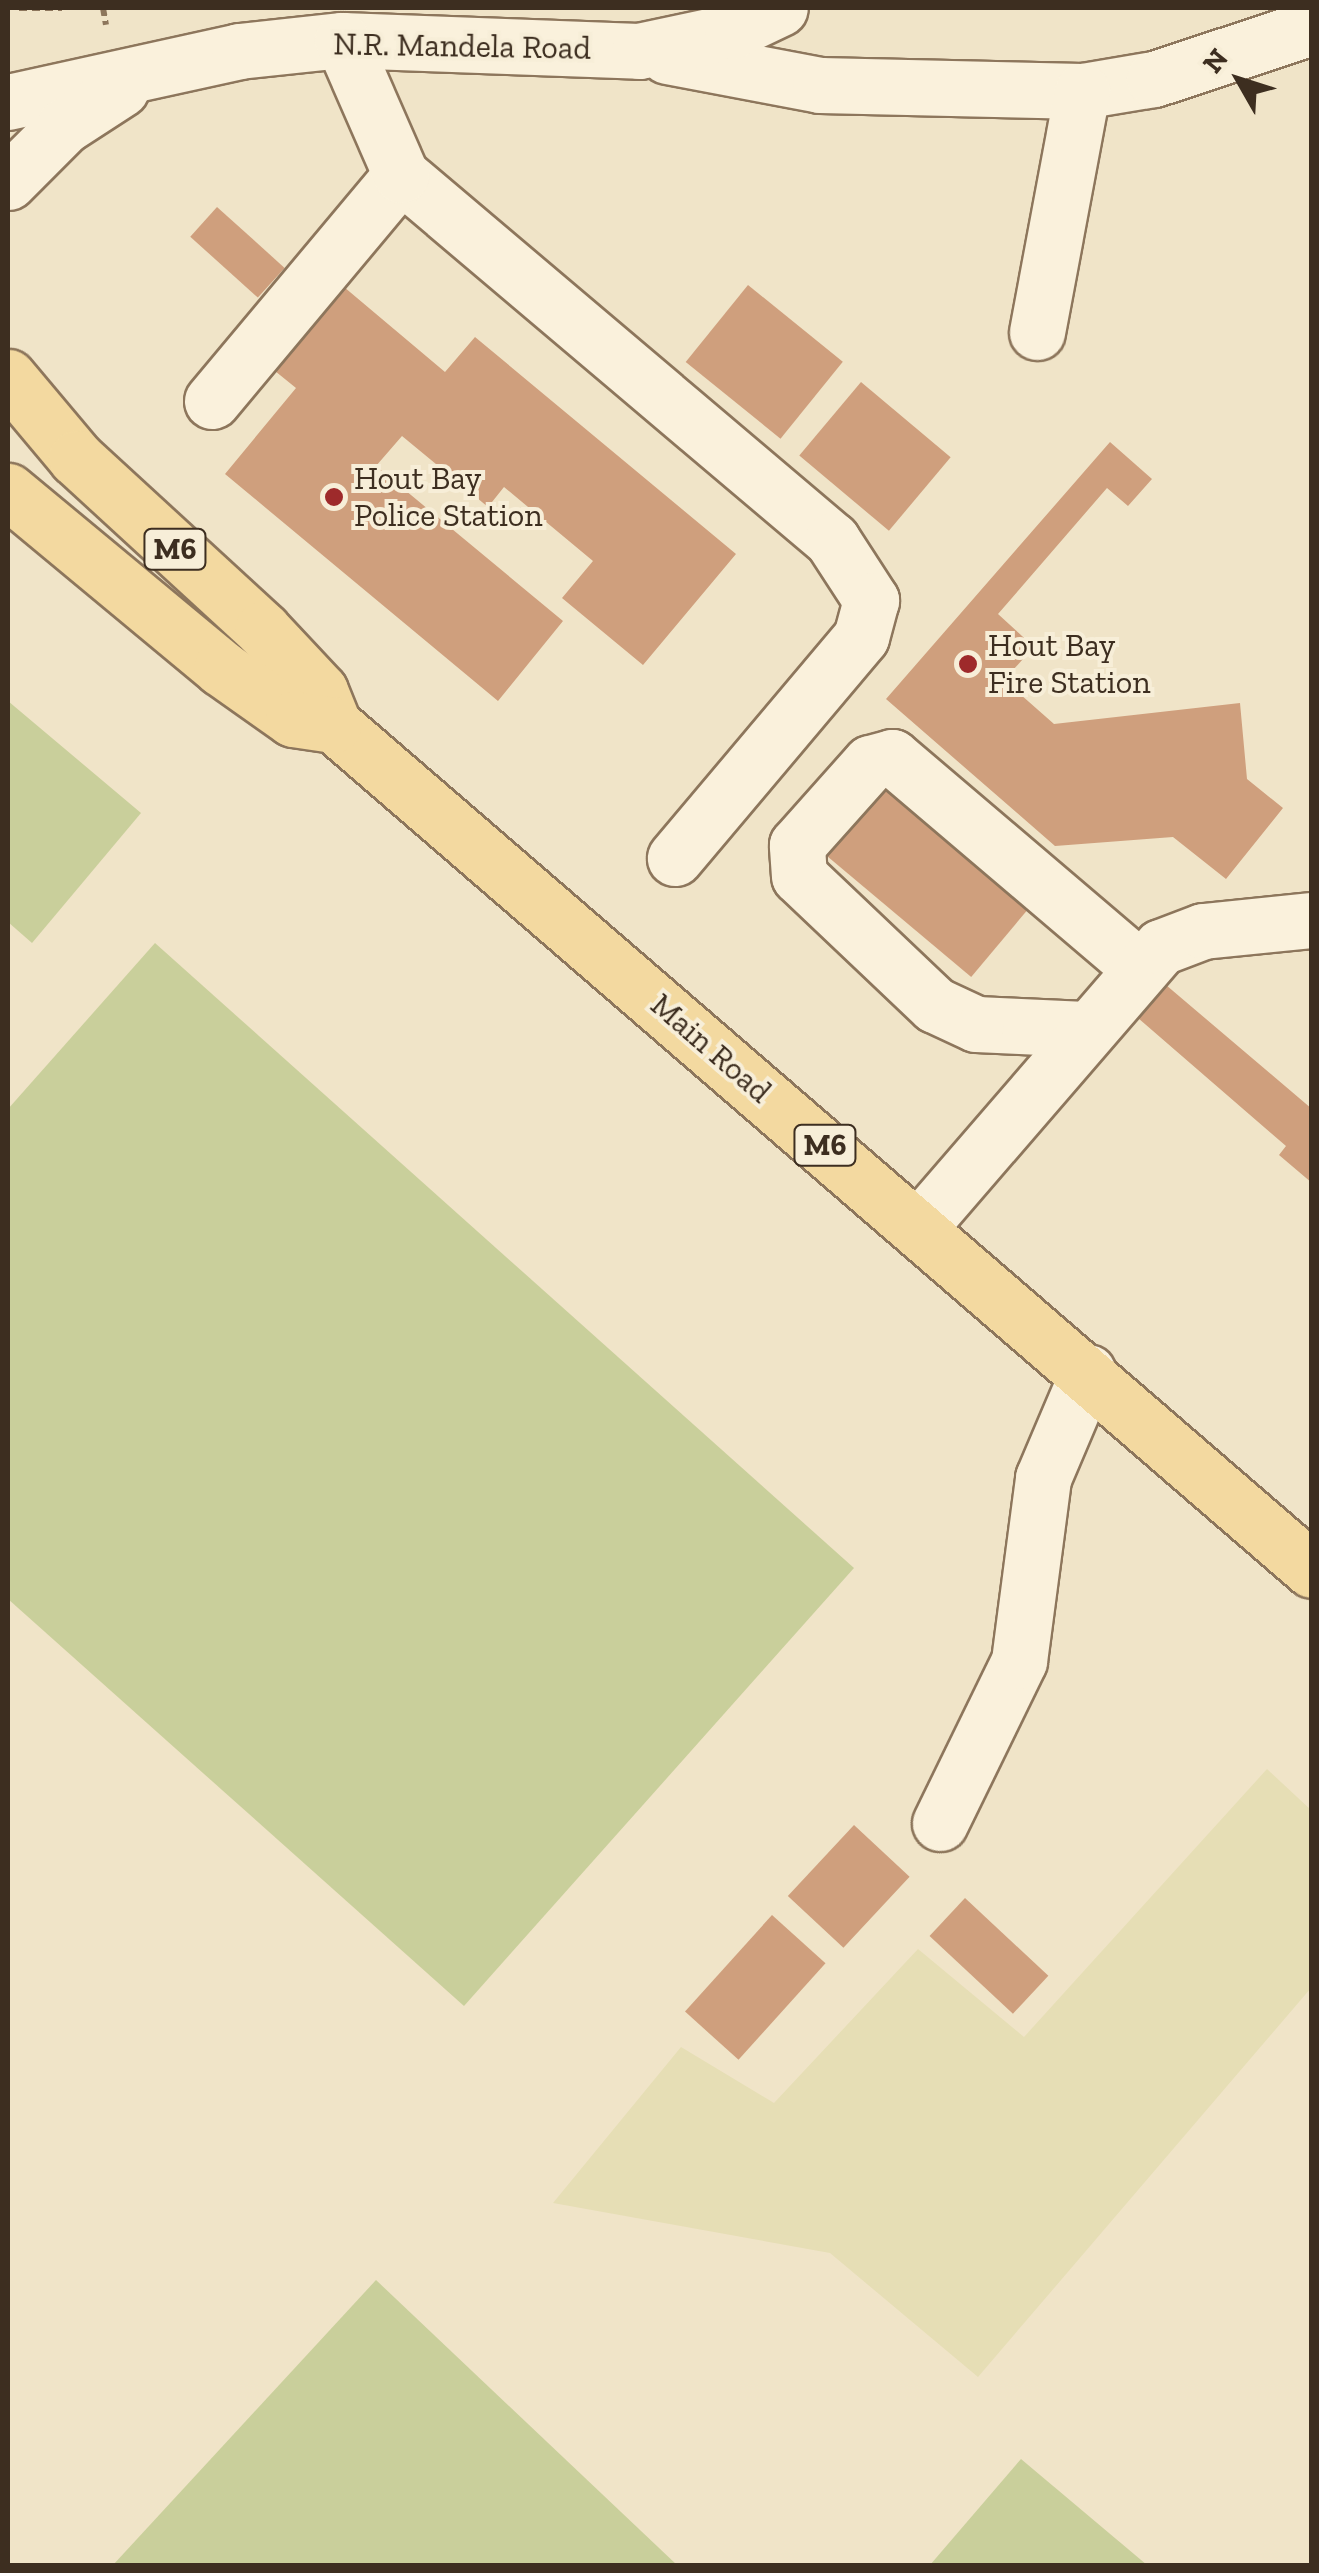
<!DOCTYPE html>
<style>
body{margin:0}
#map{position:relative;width:1319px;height:2573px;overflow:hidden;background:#f0e4c8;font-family:"Zilla Slab",serif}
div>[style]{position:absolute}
.farmland>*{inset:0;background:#e6deb5}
.green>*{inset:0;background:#c9cf9b}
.building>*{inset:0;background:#cf9f7d;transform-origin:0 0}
.path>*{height:6px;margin-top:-3px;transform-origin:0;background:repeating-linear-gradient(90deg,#8d765c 0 8px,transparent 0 13px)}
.roads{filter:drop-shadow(2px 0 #8d765c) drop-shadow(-2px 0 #8d765c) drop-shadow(0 2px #8d765c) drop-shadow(0 -2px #8d765c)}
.minor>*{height:55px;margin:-27.5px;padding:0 27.5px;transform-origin:27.5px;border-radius:27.5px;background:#faf1dc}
.major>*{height:55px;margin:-27.5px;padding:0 27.5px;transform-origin:27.5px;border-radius:27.5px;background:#f3d9a0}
.dots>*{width:28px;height:28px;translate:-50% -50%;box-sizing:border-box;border:5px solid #f7eed8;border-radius:50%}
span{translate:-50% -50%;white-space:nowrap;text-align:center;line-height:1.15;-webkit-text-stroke:8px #f7eed8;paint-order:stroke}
.shield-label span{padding:2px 8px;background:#f7eed8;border:2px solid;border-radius:8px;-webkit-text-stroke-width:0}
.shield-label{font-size:30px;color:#3d2e20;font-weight:700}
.street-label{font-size:32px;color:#3d2e20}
.poi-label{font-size:32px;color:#3d2e20}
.left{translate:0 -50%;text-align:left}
.frame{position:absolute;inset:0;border:10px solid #3d2e20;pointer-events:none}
.north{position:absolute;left:1189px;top:30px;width:100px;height:100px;-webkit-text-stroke:8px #f7eed8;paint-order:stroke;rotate:309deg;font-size:28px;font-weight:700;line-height:40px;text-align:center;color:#3d2e20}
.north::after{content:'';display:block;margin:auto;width:35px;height:45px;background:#3d2e20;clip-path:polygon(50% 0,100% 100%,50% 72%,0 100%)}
</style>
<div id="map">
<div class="farmland">
<div style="clip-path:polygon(1267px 1769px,1311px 1810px,1311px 1988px,978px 2377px,830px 2253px,553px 2203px,681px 2047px,774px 2103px,918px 1949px,1024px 2037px)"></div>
</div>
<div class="green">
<div style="clip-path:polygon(8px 701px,141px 813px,32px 943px,8px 922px)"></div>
<div style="clip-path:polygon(155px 943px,854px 1568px,464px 2006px,8px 1599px,8px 1109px)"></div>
<div style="clip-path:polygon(376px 2280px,677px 2565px,113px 2565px)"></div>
<div style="clip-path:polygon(1021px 2459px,1147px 2565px,930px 2565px)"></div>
</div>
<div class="building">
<div style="left:217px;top:207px;width:91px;height:40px;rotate:42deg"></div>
<div style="left:748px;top:285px;width:122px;height:99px;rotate:39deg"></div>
<div style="clip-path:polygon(344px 287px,445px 372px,475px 337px,736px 554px,643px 665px,562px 598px,593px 561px,504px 487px,488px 507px,402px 436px,376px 466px,563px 621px,498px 701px,225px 474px,296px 388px,275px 371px)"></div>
<div style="left:861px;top:382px;width:117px;height:96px;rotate:40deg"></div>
<div style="clip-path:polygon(1110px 442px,1152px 479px,1128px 506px,1107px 488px,998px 614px,1034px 647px,1004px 680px,1054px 724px,1240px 703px,1247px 779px,1283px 808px,1226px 879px,1173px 837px,1055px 846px,886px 699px)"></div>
<div style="left:878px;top:780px;width:198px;height:91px;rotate:40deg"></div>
<div style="clip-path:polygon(1166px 985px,1312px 1109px,1312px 1183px,1279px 1155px,1286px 1146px,1138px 1018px)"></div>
<div style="left:854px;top:1825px;width:76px;height:97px;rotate:43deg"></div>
<div style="left:965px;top:1898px;width:114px;height:52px;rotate:43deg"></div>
<div style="left:772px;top:1915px;width:72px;height:130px;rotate:42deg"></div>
</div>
<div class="path">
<div style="left:19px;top:8px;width:43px"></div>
<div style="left:103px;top:8px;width:17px;rotate:80deg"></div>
</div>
<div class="roads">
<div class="minor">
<div style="left:667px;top:56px;width:156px;rotate:10.7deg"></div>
<div style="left:820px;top:85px;width:262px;rotate:1.3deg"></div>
<div style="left:1082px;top:91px;width:73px;rotate:-9.5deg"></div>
<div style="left:1154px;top:79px;width:166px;rotate:-18.2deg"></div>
<div style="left:8px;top:102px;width:237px;rotate:-12.4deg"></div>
<div style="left:239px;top:51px;width:104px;rotate:-6.1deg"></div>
<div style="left:342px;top:40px;width:297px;rotate:2.1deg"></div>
<div style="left:639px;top:51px;width:95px;rotate:-12.1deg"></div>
<div style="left:732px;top:31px;width:53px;rotate:-25.6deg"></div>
<div style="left:401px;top:175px;width:565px;rotate:40.26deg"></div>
<div style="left:832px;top:540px;width:72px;rotate:57deg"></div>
<div style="left:871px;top:600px;width:38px;rotate:105deg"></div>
<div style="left:861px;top:637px;width:289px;rotate:130.1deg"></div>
<div style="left:8px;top:182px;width:79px;rotate:-45deg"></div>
<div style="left:64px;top:126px;width:68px;rotate:-33deg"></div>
<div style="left:1037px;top:332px;width:245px;rotate:-79.4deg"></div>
<div style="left:212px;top:401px;width:295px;rotate:-50.1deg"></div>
<div style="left:401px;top:175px;width:147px;rotate:-113.6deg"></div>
<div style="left:1085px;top:1029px;width:109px;rotate:-177.4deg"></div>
<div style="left:976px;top:1024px;width:45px;rotate:-155.1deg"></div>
<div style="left:935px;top:1005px;width:187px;rotate:-136.5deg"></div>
<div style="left:799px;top:876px;width:31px;rotate:-94deg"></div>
<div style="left:797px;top:845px;width:110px;rotate:-48.3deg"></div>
<div style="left:870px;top:763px;width:23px;rotate:-15deg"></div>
<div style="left:892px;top:757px;width:323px;rotate:40.4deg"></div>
<div style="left:919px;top:1227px;width:370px;rotate:-49.2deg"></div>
<div style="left:1161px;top:947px;width:45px;rotate:-20.9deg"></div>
<div style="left:1203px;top:931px;width:110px;rotate:-5.8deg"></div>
<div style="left:940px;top:1823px;width:180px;rotate:-64deg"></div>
<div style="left:1019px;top:1661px;width:185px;rotate:-82.5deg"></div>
<div style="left:1043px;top:1478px;width:115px;rotate:-67deg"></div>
</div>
<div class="major">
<div style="left:8px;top:377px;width:106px;rotate:50deg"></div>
<div style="left:76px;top:458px;width:253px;rotate:42.6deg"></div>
<div style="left:262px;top:629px;width:85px;rotate:46.9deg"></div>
<div style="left:320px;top:691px;width:37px;rotate:68deg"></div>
<div style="left:334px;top:725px;width:1292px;rotate:40.83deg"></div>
<div style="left:8px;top:491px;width:277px;rotate:39.7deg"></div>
<div style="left:221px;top:668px;width:88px;rotate:35.3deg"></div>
<div style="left:293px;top:719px;width:41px;rotate:8.3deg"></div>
</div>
</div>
<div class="dots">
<div style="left:334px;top:497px;background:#9e2a2b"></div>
<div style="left:968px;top:664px;background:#9e2a2b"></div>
</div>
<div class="shield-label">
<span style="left:175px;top:549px">M6</span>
<span style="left:825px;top:1145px">M6</span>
</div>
<div class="street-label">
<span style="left:462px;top:46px;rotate:1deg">N.R. Mandela Road</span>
<span style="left:711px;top:1048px;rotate:41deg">Main Road</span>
</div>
<div class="poi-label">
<span class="left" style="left:354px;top:497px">Hout Bay<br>Police Station</span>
<span class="left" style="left:988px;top:664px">Hout Bay<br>Fire Station</span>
</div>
<div class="frame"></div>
<div class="north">N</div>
</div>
